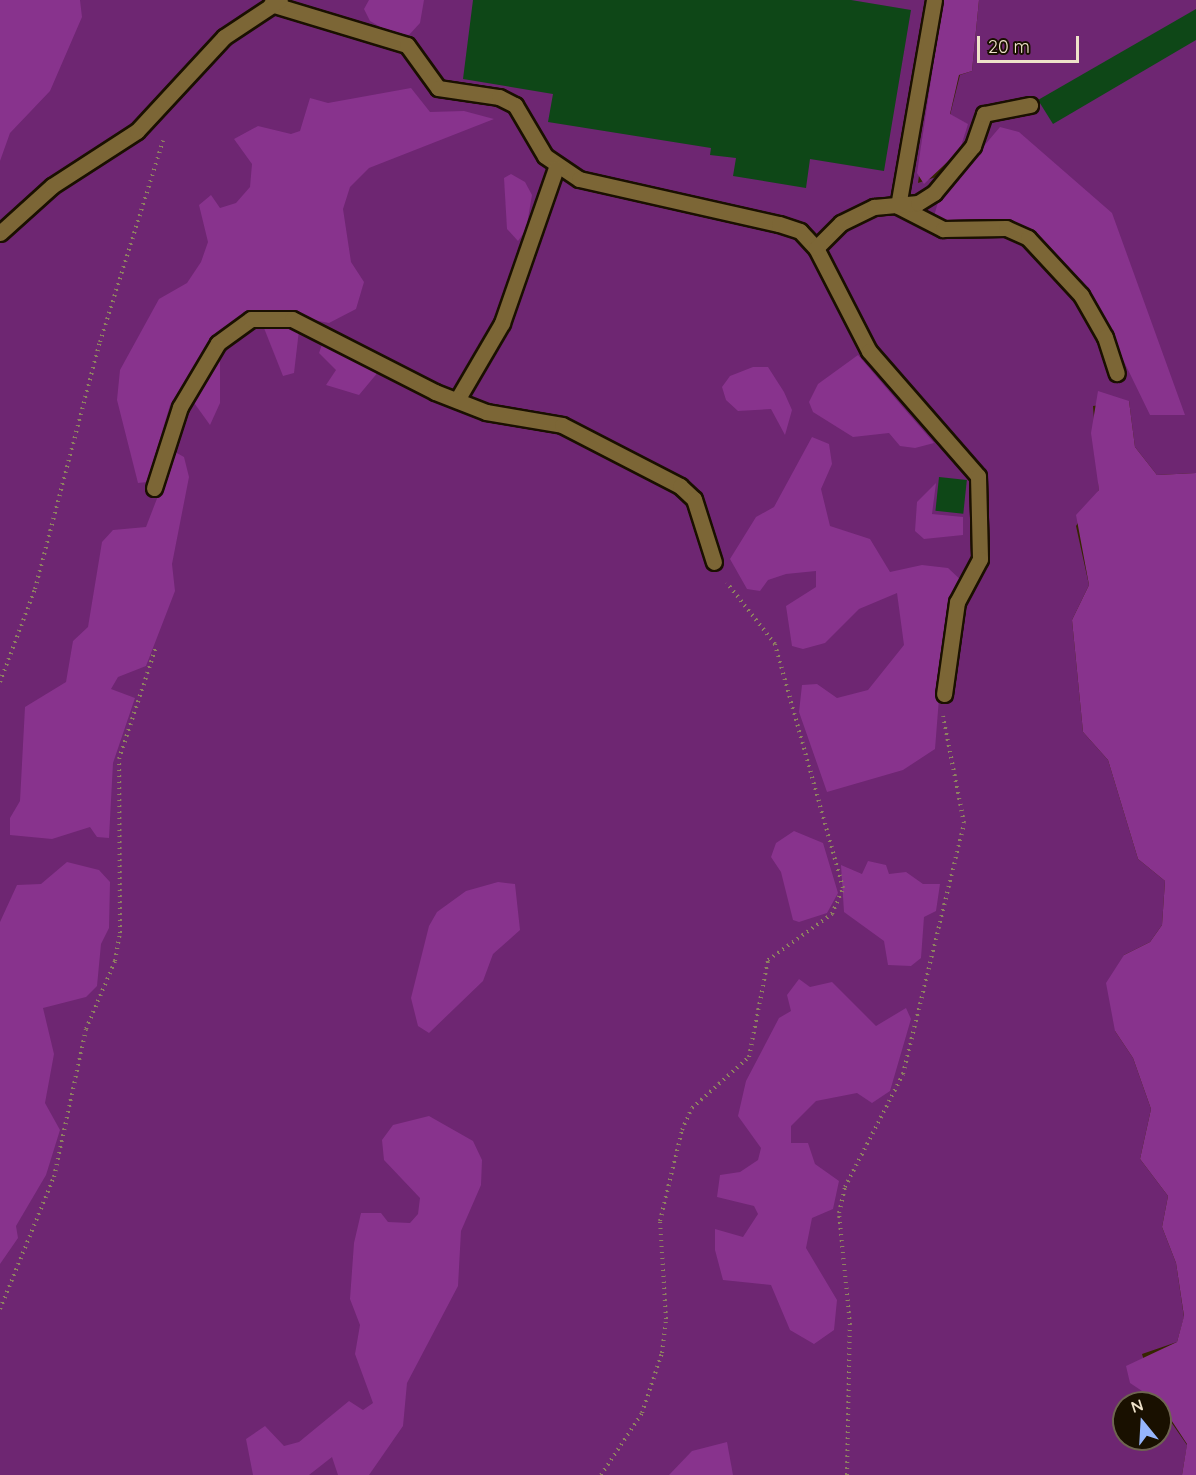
<!DOCTYPE html>
<style>
body{margin:0}
#map{position:relative;width:1196px;height:1475px;overflow:hidden;background:#362600;font-family:Quicksand,sans-serif}
div>[style]{position:absolute}
.green>*{inset:0;background:#6e2672}
.forest>*{inset:0;background:#88338d}
.building>*{inset:0;background:#0e4717;transform-origin:0 0}
.path>*{height:4px;margin-top:-2px;transform-origin:0;background:repeating-linear-gradient(90deg,#8f8161 0 1.5px,transparent 0 6px)}
.roads{filter:drop-shadow(2px 0 #1a1000) drop-shadow(-2px 0 #1a1000) drop-shadow(0 2px #1a1000) drop-shadow(0 -2px #1a1000)}
.lane>*{height:15px;margin:-7.5px;padding:0 7.5px;transform-origin:7.5px;border-radius:7.5px;background:#7c6636}
span{translate:-50% -50%;white-space:nowrap;text-align:center;line-height:1.15;-webkit-text-stroke:6px #191000;paint-order:stroke}
.north{position:absolute;left:1112px;top:1391px;width:60px;height:60px;box-sizing:border-box;background:#191000;border:2px solid #6e6450;border-radius:50%;rotate:342deg;font-size:16px;font-weight:700;line-height:24px;text-align:center;color:#eee2c9}
.north::after{content:'';display:block;margin:auto;width:21px;height:27px;background:#96b6fd;clip-path:polygon(50% 0,100% 100%,50% 72%,0 100%)}
.scale{position:absolute;left:977px;top:36px;width:102px;height:27px;box-sizing:border-box;border:3px solid #eee2c9;border-top:0;padding-left:8px;font-size:18px;line-height:21px;white-space:nowrap;color:#eee2c9;-webkit-text-stroke:4px #191000;paint-order:stroke}
</style>
<div id="map">
<div class="green">
<div style="clip-path:polygon(0 0,943px 0,918px 183px,936px 177px,960px 150px,967px 124px,950px 115px,960px 75px,972px 71px,979px 0,1196px 0,1196px 473px,1157px 475px,1135px 447px,1129px 401px,1093px 406px,1099px 490px,1076px 526px,1089px 585px,1072px 620px,1083px 732px,1108px 760px,1138px 859px,1165px 881px,1162px 925px,1150px 942px,1124px 955px,1115px 1031px,1133px 1058px,1151px 1109px,1140px 1159px,1168px 1196px,1162px 1227px,1176px 1263px,1184px 1317px,1177px 1342px,1142px 1354px,1157px 1403px,1124px 1403px,1124px 1439px,1160px 1439px,1160px 1406px,1187px 1445px,1182px 1475px,0 1475px)"></div>
</div>
<div class="forest">
<div style="clip-path:polygon(0 0,80px 0,82px 17px,50px 91px,10px 133px,0 161px)"></div>
<div style="clip-path:polygon(369px 0,424px 0,420px 23px,409px 35px,391px 33px,370px 21px,364px 9px)"></div>
<div style="clip-path:polygon(943px 0,979px 0,972px 71px,959px 75px,950px 114px,968px 124px,960px 150px,924px 184px,917px 173px)"></div>
<div style="clip-path:polygon(411px 88px,430px 112px,464px 111px,494px 119px,369px 168px,350px 187px,343px 209px,351px 262px,364px 282px,356px 309px,329px 323px,262px 310px,215px 334px,170px 405px,147px 482px,138px 483px,117px 400px,120px 370px,159px 299px,187px 283px,201px 262px,208px 242px,199px 205px,211px 195px,220px 208px,236px 203px,250px 187px,252px 164px,234px 139px,258px 126px,291px 134px,300px 131px,310px 98px,328px 103px)"></div>
<div style="clip-path:polygon(1000px 127px,1019px 132px,1112px 213px,1185px 415px,1150px 415px,1096px 304px,1032px 234px,1019px 224px,946px 224px,934px 216px,939px 199px)"></div>
<div style="clip-path:polygon(511px 174px,525px 182px,532px 195px,526px 230px,518px 241px,507px 229px,504px 178px)"></div>
<div style="clip-path:polygon(262px 323px,299px 330px,294px 373px,283px 376px)"></div>
<div style="clip-path:polygon(324px 339px,379px 371px,359px 395px,326px 385px,336px 370px,319px 353px)"></div>
<div style="clip-path:polygon(858px 355px,900px 404px,934px 443px,915px 448px,900px 446px,889px 433px,853px 437px,813px 412px,809px 402px,818px 384px)"></div>
<div style="clip-path:polygon(220px 357px,220px 403px,210px 425px,192px 400px)"></div>
<div style="clip-path:polygon(753px 367px,768px 367px,784px 392px,792px 410px,785px 435px,771px 409px,738px 411px,726px 400px,722px 387px,730px 376px)"></div>
<div style="clip-path:polygon(1098px 391px,1129px 401px,1135px 447px,1157px 475px,1196px 473px,1196px 1475px,1182px 1475px,1187px 1444px,1160px 1403px,1130px 1383px,1126px 1366px,1177px 1342px,1184px 1316px,1176px 1263px,1162px 1227px,1168px 1196px,1140px 1159px,1151px 1109px,1133px 1058px,1115px 1031px,1106px 983px,1124px 955px,1150px 942px,1162px 925px,1165px 881px,1138px 859px,1108px 760px,1083px 732px,1072px 620px,1089px 585px,1076px 515px,1099px 490px,1091px 433px)"></div>
<div style="clip-path:polygon(812px 437px,829px 444px,832px 464px,821px 489px,830px 526px,870px 539px,890px 572px,922px 565px,948px 568px,963px 582px,945px 622px,935px 749px,903px 770px,827px 792px,799px 712px,802px 685px,817px 684px,837px 698px,868px 690px,904px 645px,897px 593px,859px 609px,825px 643px,803px 649px,792px 646px,786px 606px,816px 587px,816px 571px,786px 574px,768px 580px,760px 591px,747px 589px,730px 559px,756px 517px,774px 507px)"></div>
<div style="clip-path:polygon(175px 452px,184px 457px,189px 477px,172px 564px,175px 591px,146px 666px,118px 677px,111px 689px,135px 698px,113px 763px,109px 838px,97px 837px,90px 827px,52px 839px,10px 835px,10px 818px,20px 801px,25px 707px,66px 682px,73px 641px,88px 627px,102px 542px,113px 530px,146px 527px)"></div>
<div style="clip-path:polygon(936px 483px,932px 514px,963px 517px,963px 535px,924px 539px,915px 531px,917px 502px)"></div>
<div style="clip-path:polygon(794px 831px,823px 843px,838px 893px,827px 913px,799px 922px,793px 920px,781px 872px,771px 857px,776px 843px)"></div>
<div style="clip-path:polygon(868px 861px,886px 865px,889px 874px,906px 872px,923px 884px,940px 884px,936px 911px,924px 917px,921px 958px,911px 966px,888px 965px,884px 941px,844px 912px,841px 865px,862px 874px)"></div>
<div style="clip-path:polygon(67px 862px,99px 870px,110px 882px,109px 928px,101px 944px,97px 986px,86px 997px,43px 1008px,54px 1054px,45px 1103px,60px 1130px,46px 1175px,16px 1226px,18px 1238px,0 1264px,0 922px,17px 885px,41px 884px)"></div>
<div style="clip-path:polygon(498px 882px,515px 884px,520px 930px,493px 954px,483px 981px,429px 1033px,418px 1026px,411px 998px,429px 926px,437px 912px,466px 891px)"></div>
<div style="clip-path:polygon(799px 979px,810px 987px,832px 982px,876px 1026px,906px 1008px,911px 1019px,890px 1091px,872px 1103px,857px 1093px,816px 1101px,791px 1126px,791px 1143px,808px 1143px,815px 1164px,839px 1181px,833px 1209px,812px 1218px,806px 1248px,837px 1300px,834px 1330px,814px 1344px,790px 1330px,771px 1285px,723px 1280px,715px 1250px,715px 1229px,743px 1237px,758px 1214px,754px 1206px,717px 1197px,720px 1175px,740px 1172px,758px 1160px,761px 1148px,738px 1116px,746px 1081px,779px 1018px,791px 1011px,787px 995px)"></div>
<div style="clip-path:polygon(429px 1116px,473px 1141px,482px 1160px,481px 1185px,461px 1231px,458px 1286px,407px 1383px,403px 1426px,369px 1475px,338px 1475px,332px 1457px,309px 1475px,253px 1475px,246px 1439px,265px 1426px,284px 1446px,299px 1442px,349px 1401px,363px 1410px,373px 1403px,355px 1354px,360px 1325px,350px 1299px,354px 1243px,361px 1213px,381px 1213px,388px 1222px,410px 1223px,418px 1214px,420px 1198px,384px 1160px,382px 1140px,393px 1125px)"></div>
<div style="clip-path:polygon(727px 1442px,733px 1475px,669px 1475px,692px 1451px)"></div>
</div>
<div class="building">
<div style="clip-path:polygon(473px 0,851px 0,911px 10px,884px 171px,810px 159px,806px 188px,733px 176px,736px 158px,710px 155px,711px 148px,548px 122px,553px 94px,463px 79px)"></div>
<div style="clip-path:polygon(1196px 9px,1196px 40px,1053px 124px,1038px 100px)"></div>
<div style="left:939px;top:477px;width:28px;height:34px;rotate:6deg"></div>
</div>
<div class="path">
<div style="left:0;top:682px;width:99px;rotate:-69.4deg"></div>
<div style="left:35px;top:589px;width:255px;rotate:-75.3deg"></div>
<div style="left:100px;top:342px;width:211px;rotate:-72.6deg"></div>
<div style="left:0;top:1309px;width:143px;rotate:-67.8deg"></div>
<div style="left:54px;top:1177px;width:151px;rotate:-77.8deg"></div>
<div style="left:86px;top:1029px;width:74px;rotate:-66.9deg"></div>
<div style="left:115px;top:961px;width:28px;rotate:-80deg"></div>
<div style="left:120px;top:933px;width:174px;rotate:-90.3deg"></div>
<div style="left:119px;top:759px;width:118px;rotate:-71.7deg"></div>
<div style="left:601px;top:1475px;width:74px;rotate:-56.5deg"></div>
<div style="left:642px;top:1413px;width:63px;rotate:-71.6deg"></div>
<div style="left:662px;top:1353px;width:34px;rotate:-83deg"></div>
<div style="left:666px;top:1319px;width:98px;rotate:-93.5deg"></div>
<div style="left:660px;top:1221px;width:94px;rotate:-76.4deg"></div>
<div style="left:682px;top:1130px;width:24px;rotate:-66deg"></div>
<div style="left:692px;top:1108px;width:76px;rotate:-41.8deg"></div>
<div style="left:749px;top:1057px;width:99px;rotate:-78.9deg"></div>
<div style="left:768px;top:960px;width:79px;rotate:-35.7deg"></div>
<div style="left:832px;top:914px;width:28px;rotate:-67deg"></div>
<div style="left:843px;top:888px;width:253px;rotate:-105.6deg"></div>
<div style="left:775px;top:644px;width:78px;rotate:-128.2deg"></div>
<div style="left:847px;top:1475px;width:150px;rotate:-88.9deg"></div>
<div style="left:850px;top:1325px;width:113px;rotate:-95.6deg"></div>
<div style="left:839px;top:1213px;width:27px;rotate:-77deg"></div>
<div style="left:845px;top:1187px;width:127px;rotate:-62.8deg"></div>
<div style="left:903px;top:1074px;width:258px;rotate:-76.3deg"></div>
<div style="left:964px;top:823px;width:109px;rotate:-101.1deg"></div>
</div>
<div class="roads">
<div class="lane">
<div style="left:934px;top:0;width:209px;rotate:99.9deg"></div>
<div style="left:898px;top:206px;width:51px;rotate:27.1deg"></div>
<div style="left:943px;top:229px;width:63px;rotate:-0.9deg"></div>
<div style="left:1006px;top:228px;width:24px;rotate:24deg"></div>
<div style="left:1028px;top:238px;width:78px;rotate:47.1deg"></div>
<div style="left:1081px;top:295px;width:48px;rotate:60.3deg"></div>
<div style="left:1105px;top:337px;width:38px;rotate:72deg"></div>
<div style="left:271px;top:4px;width:142px;rotate:16.8deg"></div>
<div style="left:407px;top:45px;width:53px;rotate:54.2deg"></div>
<div style="left:438px;top:88px;width:62px;rotate:8.4deg"></div>
<div style="left:499px;top:97px;width:18px;rotate:27deg"></div>
<div style="left:515px;top:105px;width:59px;rotate:59.5deg"></div>
<div style="left:545px;top:156px;width:41px;rotate:34.1deg"></div>
<div style="left:579px;top:179px;width:205px;rotate:12.7deg"></div>
<div style="left:779px;top:224px;width:22px;rotate:18deg"></div>
<div style="left:800px;top:231px;width:23px;rotate:47deg"></div>
<div style="left:816px;top:248px;width:116px;rotate:62.8deg"></div>
<div style="left:869px;top:351px;width:166px;rotate:48.9deg"></div>
<div style="left:978px;top:476px;width:83px;rotate:88.6deg"></div>
<div style="left:980px;top:559px;width:49px;rotate:118.1deg"></div>
<div style="left:957px;top:602px;width:93px;rotate:98deg"></div>
<div style="left:0;top:233px;width:70px;rotate:-42.1deg"></div>
<div style="left:52px;top:186px;width:101px;rotate:-32.9deg"></div>
<div style="left:137px;top:131px;width:128px;rotate:-47.2deg"></div>
<div style="left:224px;top:37px;width:67px;rotate:-33.5deg"></div>
<div style="left:816px;top:248px;width:35px;rotate:-45deg"></div>
<div style="left:841px;top:223px;width:37px;rotate:-26deg"></div>
<div style="left:874px;top:207px;width:44px;rotate:-5.2deg"></div>
<div style="left:918px;top:203px;width:19px;rotate:-32deg"></div>
<div style="left:934px;top:193px;width:61px;rotate:-50.3deg"></div>
<div style="left:973px;top:146px;width:34px;rotate:-71deg"></div>
<div style="left:984px;top:114px;width:47px;rotate:-11.1deg"></div>
<div style="left:457px;top:400px;width:89px;rotate:-59.7deg"></div>
<div style="left:502px;top:323px;width:164px;rotate:-70.8deg"></div>
<div style="left:154px;top:488px;width:85px;rotate:-72.2deg"></div>
<div style="left:180px;top:407px;width:74px;rotate:-59.3deg"></div>
<div style="left:218px;top:343px;width:41px;rotate:-36deg"></div>
<div style="left:251px;top:319px;width:41px"></div>
<div style="left:292px;top:319px;width:161px;rotate:27deg"></div>
<div style="left:435px;top:392px;width:55px;rotate:21.4deg"></div>
<div style="left:486px;top:412px;width:77px;rotate:9.7deg"></div>
<div style="left:562px;top:425px;width:133px;rotate:27.3deg"></div>
<div style="left:680px;top:486px;width:19px;rotate:43deg"></div>
<div style="left:694px;top:499px;width:66px;rotate:72.4deg"></div>
</div>
</div>
<div class="north">N</div>
<div class="scale">20 m</div>
</div>
